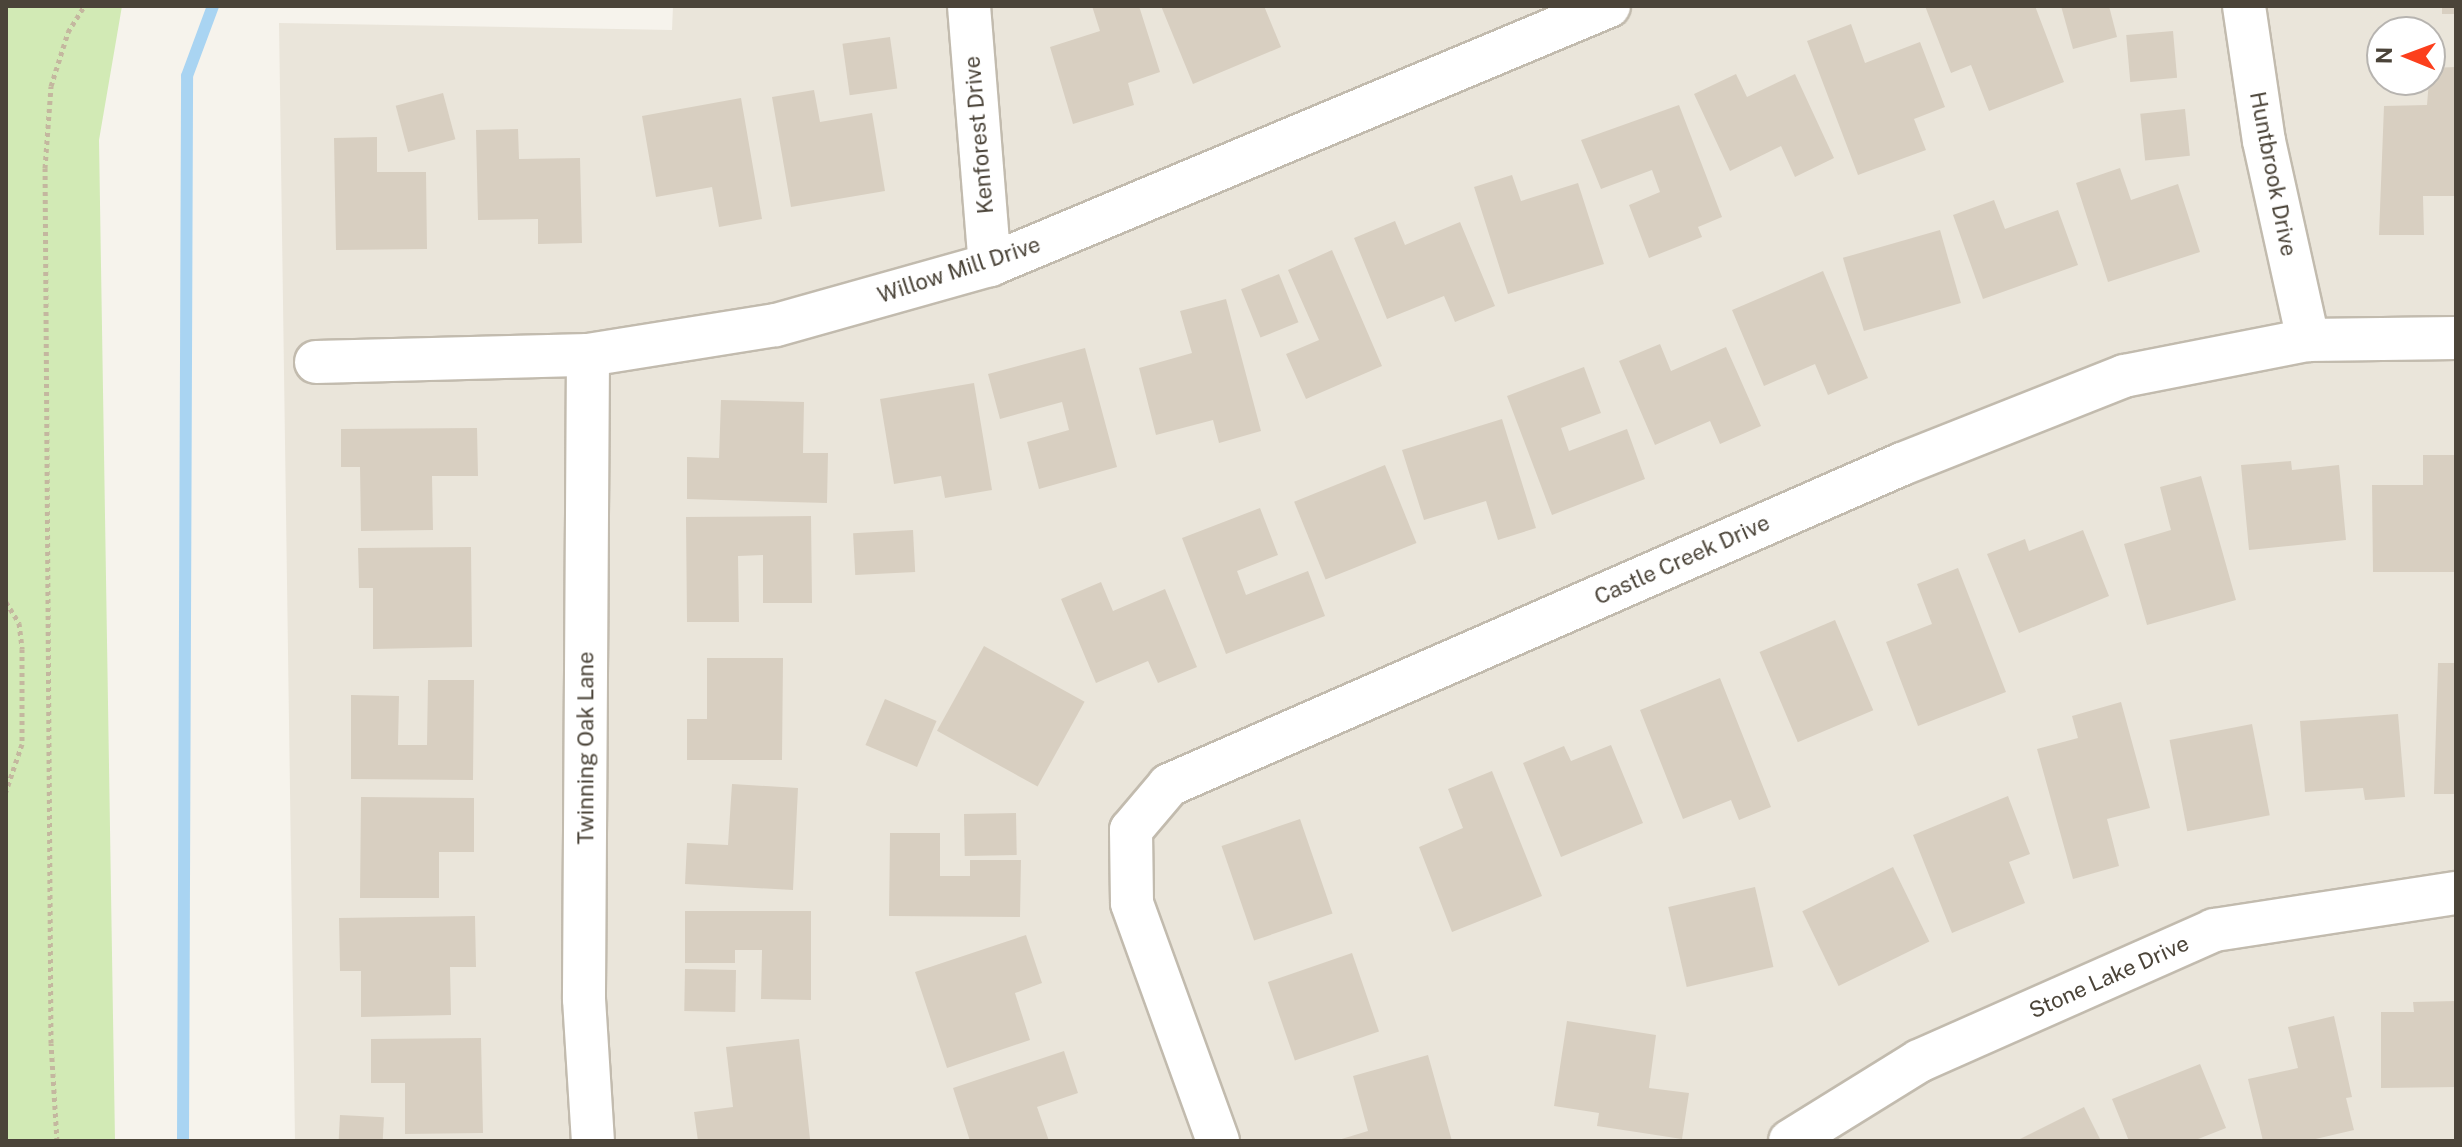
<!DOCTYPE html>
<style>
body{margin:0}
#map{position:relative;width:2462px;height:1147px;overflow:hidden;background:#f6f3ec;font-family:"Public Sans",sans-serif}
div>[style]{position:absolute}
.residential>*{inset:0;background:#eae5da}
.green>*{inset:0;background:#d2eab5}
.stream>*{height:12px;margin:-6px;padding:0 6px;transform-origin:6px;border-radius:6px;background:#a9d4f2}
.building>*{inset:0;background:#d8cfc1;transform-origin:0 0}
.path>*{height:5px;margin-top:-2.5px;transform-origin:0;background:repeating-linear-gradient(90deg,#c4b79f 0 4px,transparent 0 8px)}
.roads{filter:drop-shadow(2px 0 #c2bbae) drop-shadow(-2px 0 #c2bbae) drop-shadow(0 2px #c2bbae) drop-shadow(0 -2px #c2bbae)}
.minor>*{height:42px;margin:-21px;padding:0 21px;transform-origin:21px;border-radius:21px;background:#fff}
span{translate:-50% -50%;white-space:nowrap;text-align:center;line-height:1.15;-webkit-text-stroke:6px #fff;paint-order:stroke}
.street-label{font-size:22px;color:#4b4439}
.frame{position:absolute;inset:0;border:8px solid #4b4439;pointer-events:none}
.north{position:absolute;left:2366px;top:16px;width:80px;height:80px;box-sizing:border-box;background:#fff;border:2px solid #b7b4b0;border-radius:50%;rotate:271deg;font-size:22px;font-weight:700;line-height:32px;text-align:center;color:#4b4439}
.north::after{content:'';display:block;margin:auto;width:28px;height:36px;background:#fc3f1d;clip-path:polygon(50% 0,100% 100%,50% 72%,0 100%)}
</style>
<div id="map">
<div class="residential">
<div style="clip-path:polygon(evenodd,673px 6px,2456px 6px,2456px 1141px,295px 1141px,279px 23px,672px 30px,673px 6px,2382px 32px,2430px 32px,2430px 80px,2382px 80px,2382px 32px)"></div>
</div>
<div class="green">
<div style="clip-path:polygon(6px 6px,122px 6px,99px 140px,115px 1141px,6px 1141px)"></div>
</div>
<div class="stream">
<div style="left:183px;top:1141px;width:1065px;rotate:-89.78deg"></div>
<div style="left:187px;top:76px;width:75px;rotate:-69.6deg"></div>
</div>
<div class="building">
<div style="clip-path:polygon(1092px 6px,1139px 6px,1160px 72px,1128px 83px,1134px 105px,1073px 124px,1050px 47px,1100px 31px)"></div>
<div style="clip-path:polygon(1161px 6px,1264px 6px,1281px 47px,1193px 84px)"></div>
<div style="clip-path:polygon(1925px 6px,2035px 6px,2064px 82px,1989px 111px,1971px 65px,1951px 73px)"></div>
<div style="clip-path:polygon(2061px 6px,2109px 6px,2117px 37px,2073px 49px)"></div>
<div style="left:2442px;top:6px;width:14px;height:8px"></div>
<div style="clip-path:polygon(1851px 24px,1865px 63px,1920px 42px,1945px 107px,1914px 119px,1926px 150px,1858px 175px,1807px 41px)"></div>
<div style="left:2173px;top:31px;width:47px;height:47px;rotate:85deg"></div>
<div style="left:890px;top:37px;width:52px;height:48px;rotate:82deg"></div>
<div style="clip-path:polygon(2456px 67px,2456px 196px,2423px 196px,2424px 235px,2379px 235px,2384px 106px,2427px 105px,2430px 68px)"></div>
<div style="clip-path:polygon(1736px 74px,1747px 97px,1795px 74px,1834px 158px,1795px 177px,1781px 146px,1730px 171px,1694px 94px)"></div>
<div style="clip-path:polygon(814px 90px,820px 122px,872px 113px,885px 191px,791px 207px,772px 97px)"></div>
<div style="left:443px;top:93px;width:48px;height:49px;rotate:75deg"></div>
<div style="clip-path:polygon(741px 98px,762px 219px,719px 227px,712px 187px,656px 197px,642px 116px)"></div>
<div style="clip-path:polygon(1679px 105px,1722px 217px,1698px 227px,1702px 237px,1649px 258px,1629px 205px,1660px 192px,1652px 170px,1601px 189px,1581px 140px)"></div>
<div style="left:2185px;top:109px;width:47px;height:45px;rotate:84deg"></div>
<div style="clip-path:polygon(518px 129px,519px 159px,580px 158px,582px 243px,538px 244px,538px 219px,478px 220px,476px 130px)"></div>
<div style="clip-path:polygon(377px 137px,377px 172px,426px 172px,427px 249px,336px 250px,334px 138px)"></div>
<div style="clip-path:polygon(2120px 168px,2131px 200px,2178px 184px,2200px 252px,2108px 282px,2076px 183px)"></div>
<div style="clip-path:polygon(1512px 175px,1521px 201px,1578px 183px,1604px 264px,1508px 294px,1474px 187px)"></div>
<div style="clip-path:polygon(1994px 200px,2005px 229px,2058px 210px,2078px 265px,1983px 299px,1953px 215px)"></div>
<div style="clip-path:polygon(1395px 221px,1405px 245px,1460px 222px,1495px 306px,1455px 322px,1444px 296px,1387px 319px,1354px 238px)"></div>
<div style="left:1940px;top:230px;width:76px;height:101px;rotate:74deg"></div>
<div style="clip-path:polygon(1332px 250px,1382px 366px,1306px 399px,1286px 354px,1319px 340px,1288px 270px)"></div>
<div style="clip-path:polygon(1823px 271px,1868px 378px,1828px 395px,1815px 364px,1764px 386px,1732px 310px)"></div>
<div style="left:1279px;top:274px;width:52px;height:41px;rotate:68deg"></div>
<div style="clip-path:polygon(1226px 299px,1261px 431px,1219px 443px,1213px 420px,1156px 435px,1139px 368px,1192px 353px,1180px 311px)"></div>
<div style="clip-path:polygon(1660px 344px,1671px 371px,1726px 347px,1761px 426px,1720px 444px,1710px 421px,1655px 445px,1619px 361px)"></div>
<div style="clip-path:polygon(1085px 348px,1117px 467px,1039px 489px,1027px 442px,1069px 430px,1062px 402px,1000px 419px,988px 374px)"></div>
<div style="clip-path:polygon(1584px 367px,1601px 413px,1561px 428px,1569px 451px,1627px 429px,1645px 479px,1552px 515px,1507px 396px)"></div>
<div style="clip-path:polygon(974px 383px,992px 490px,945px 498px,941px 476px,894px 484px,880px 399px)"></div>
<div style="clip-path:polygon(721px 400px,804px 402px,803px 453px,828px 453px,827px 503px,687px 499px,687px 457px,719px 458px)"></div>
<div style="clip-path:polygon(1502px 419px,1536px 528px,1498px 540px,1486px 501px,1424px 520px,1402px 450px)"></div>
<div style="clip-path:polygon(477px 428px,478px 476px,432px 476px,433px 530px,361px 531px,360px 467px,341px 467px,341px 429px)"></div>
<div style="clip-path:polygon(2423px 455px,2456px 455px,2456px 572px,2373px 572px,2372px 485px,2423px 485px)"></div>
<div style="clip-path:polygon(2291px 461px,2292px 470px,2339px 465px,2346px 540px,2249px 550px,2241px 465px)"></div>
<div style="left:1385px;top:465px;width:84px;height:98px;rotate:68deg"></div>
<div style="clip-path:polygon(2201px 476px,2236px 600px,2147px 625px,2124px 544px,2171px 530px,2160px 487px)"></div>
<div style="clip-path:polygon(1260px 508px,1278px 555px,1237px 571px,1246px 595px,1308px 571px,1325px 616px,1226px 654px,1182px 538px)"></div>
<div style="clip-path:polygon(811px 516px,812px 603px,763px 603px,763px 555px,738px 556px,739px 622px,687px 622px,686px 517px)"></div>
<div style="left:913px;top:530px;width:42px;height:60px;rotate:87deg"></div>
<div style="clip-path:polygon(2083px 530px,2109px 596px,2019px 633px,1987px 554px,2025px 539px,2029px 551px)"></div>
<div style="clip-path:polygon(471px 547px,472px 647px,373px 649px,373px 588px,359px 588px,358px 548px)"></div>
<div style="clip-path:polygon(1958px 568px,2006px 692px,1918px 726px,1886px 642px,1932px 624px,1917px 584px)"></div>
<div style="clip-path:polygon(1101px 582px,1113px 611px,1165px 589px,1197px 667px,1158px 683px,1148px 661px,1096px 683px,1061px 599px)"></div>
<div style="left:1835px;top:620px;width:98px;height:82px;rotate:67deg"></div>
<div style="left:984px;top:646px;width:115px;height:97px;rotate:29deg"></div>
<div style="clip-path:polygon(707px 658px,783px 658px,782px 760px,687px 760px,687px 719px,707px 719px)"></div>
<div style="clip-path:polygon(2438px 663px,2456px 663px,2456px 794px,2434px 794px)"></div>
<div style="clip-path:polygon(1720px 678px,1771px 807px,1739px 820px,1731px 800px,1683px 819px,1640px 710px)"></div>
<div style="clip-path:polygon(428px 680px,474px 680px,473px 780px,351px 779px,351px 695px,399px 696px,398px 745px,427px 745px)"></div>
<div style="left:885px;top:699px;width:56px;height:50px;rotate:23deg"></div>
<div style="clip-path:polygon(2121px 702px,2150px 808px,2107px 819px,2119px 866px,2073px 879px,2037px 749px,2078px 738px,2072px 716px)"></div>
<div style="clip-path:polygon(2398px 714px,2405px 797px,2365px 800px,2363px 788px,2305px 792px,2300px 721px)"></div>
<div style="left:2252px;top:724px;width:93px;height:84px;rotate:79deg"></div>
<div style="clip-path:polygon(1611px 745px,1643px 823px,1561px 857px,1523px 763px,1564px 746px,1571px 761px)"></div>
<div style="clip-path:polygon(1492px 771px,1542px 896px,1452px 932px,1419px 847px,1463px 828px,1448px 789px)"></div>
<div style="clip-path:polygon(732px 784px,798px 788px,793px 890px,685px 884px,687px 843px,728px 845px)"></div>
<div style="clip-path:polygon(2008px 796px,2030px 854px,2009px 862px,2025px 903px,1952px 933px,1913px 835px)"></div>
<div style="clip-path:polygon(361px 797px,474px 798px,474px 852px,439px 852px,439px 898px,360px 898px)"></div>
<div style="left:1016px;top:813px;width:42px;height:52px;rotate:89deg"></div>
<div style="left:1300px;top:819px;width:100px;height:83px;rotate:71deg"></div>
<div style="clip-path:polygon(890px 833px,940px 833px,940px 876px,970px 876px,970px 860px,1021px 860px,1020px 917px,889px 916px)"></div>
<div style="left:1893px;top:867px;width:83px;height:101px;rotate:64deg"></div>
<div style="left:1755px;top:887px;width:82px;height:89px;rotate:77deg"></div>
<div style="clip-path:polygon(685px 911px,811px 911px,811px 1000px,761px 999px,762px 950px,735px 950px,735px 963px,685px 963px)"></div>
<div style="clip-path:polygon(475px 916px,476px 967px,450px 967px,451px 1015px,361px 1017px,361px 971px,340px 971px,339px 918px)"></div>
<div style="clip-path:polygon(1026px 935px,1042px 983px,1015px 993px,1030px 1040px,947px 1068px,915px 972px)"></div>
<div style="left:1352px;top:953px;width:83px;height:89px;rotate:71deg"></div>
<div style="left:685px;top:969px;width:51px;height:42px;rotate:1deg"></div>
<div style="clip-path:polygon(2456px 1001px,2456px 1087px,2381px 1088px,2381px 1012px,2414px 1012px,2413px 1002px)"></div>
<div style="clip-path:polygon(2334px 1016px,2352px 1097px,2346px 1098px,2354px 1130px,2307px 1141px,2263px 1141px,2248px 1079px,2298px 1068px,2288px 1027px)"></div>
<div style="clip-path:polygon(1567px 1021px,1656px 1035px,1649px 1088px,1689px 1093px,1682px 1139px,1597px 1126px,1599px 1113px,1554px 1106px)"></div>
<div style="clip-path:polygon(481px 1038px,483px 1133px,405px 1134px,405px 1083px,371px 1083px,371px 1039px)"></div>
<div style="clip-path:polygon(799px 1039px,810px 1139px,698px 1141px,694px 1112px,733px 1107px,726px 1047px)"></div>
<div style="clip-path:polygon(1064px 1051px,1078px 1093px,1037px 1107px,1049px 1141px,970px 1141px,953px 1088px)"></div>
<div style="clip-path:polygon(1428px 1055px,1452px 1141px,1335px 1141px,1368px 1131px,1353px 1076px)"></div>
<div style="clip-path:polygon(2200px 1064px,2226px 1128px,2193px 1141px,2129px 1141px,2112px 1099px)"></div>
<div style="clip-path:polygon(2084px 1107px,2101px 1141px,2016px 1141px)"></div>
<div style="left:340px;top:1115px;width:44px;height:26px;rotate:3deg"></div>
</div>
<div class="path">
<div style="left:6px;top:602px;width:25px;rotate:58deg"></div>
<div style="left:19px;top:623px;width:26px;rotate:83deg"></div>
<div style="left:22px;top:649px;width:95px;rotate:90deg"></div>
<div style="left:22px;top:744px;width:50px;rotate:108.8deg"></div>
<div style="left:57px;top:1141px;width:98px;rotate:-93.5deg"></div>
<div style="left:51px;top:1043px;width:875px;rotate:-90.39deg"></div>
<div style="left:45px;top:168px;width:82px;rotate:-85.8deg"></div>
<div style="left:51px;top:86px;width:57px;rotate:-72.5deg"></div>
<div style="left:68px;top:32px;width:31px;rotate:-58deg"></div>
</div>
<div class="roads">
<div class="minor">
<div style="left:969px;top:6px;width:260px;rotate:85.4deg"></div>
<div style="left:2244px;top:6px;width:136px;rotate:81.6deg"></div>
<div style="left:2264px;top:141px;width:204px;rotate:77.5deg"></div>
<div style="left:588px;top:355px;width:644px;rotate:90.36deg"></div>
<div style="left:584px;top:999px;width:142px;rotate:86.4deg"></div>
<div style="left:316px;top:362px;width:272px;rotate:-1.5deg"></div>
<div style="left:588px;top:355px;width:190px;rotate:-9.1deg"></div>
<div style="left:776px;top:325px;width:222px;rotate:-15.7deg"></div>
<div style="left:990px;top:265px;width:671px;rotate:-22.71deg"></div>
<div style="left:1218px;top:1141px;width:253px;rotate:-109.9deg"></div>
<div style="left:1132px;top:903px;width:73px;rotate:-90.8deg"></div>
<div style="left:1131px;top:830px;width:59px;rotate:-49.8deg"></div>
<div style="left:1169px;top:785px;width:800px;rotate:-23.65deg"></div>
<div style="left:1902px;top:464px;width:239px;rotate:-21.6deg"></div>
<div style="left:2124px;top:376px;width:187px;rotate:-11.1deg"></div>
<div style="left:2308px;top:340px;width:148px;rotate:-0.8deg"></div>
<div style="left:1790px;top:1141px;width:152px;rotate:-31.8deg"></div>
<div style="left:1919px;top:1061px;width:323px;rotate:-23.9deg"></div>
<div style="left:2214px;top:930px;width:245px;rotate:-8.7deg"></div>
</div>
</div>
<div class="street-label">
<span style="left:979px;top:135px;rotate:-95deg">Kenforest Drive</span>
<span style="left:2273px;top:174px;rotate:79deg">Huntbrook Drive</span>
<span style="left:959px;top:270px;rotate:-18deg">Willow Mill Drive</span>
<span style="left:1682px;top:560px;rotate:-24deg">Castle Creek Drive</span>
<span style="left:586px;top:748px;rotate:-90deg">Twinning Oak Lane</span>
<span style="left:2109px;top:977px;rotate:-24deg">Stone Lake Drive</span>
</div>
<div class="frame"></div>
<div class="north">N</div>
</div>
